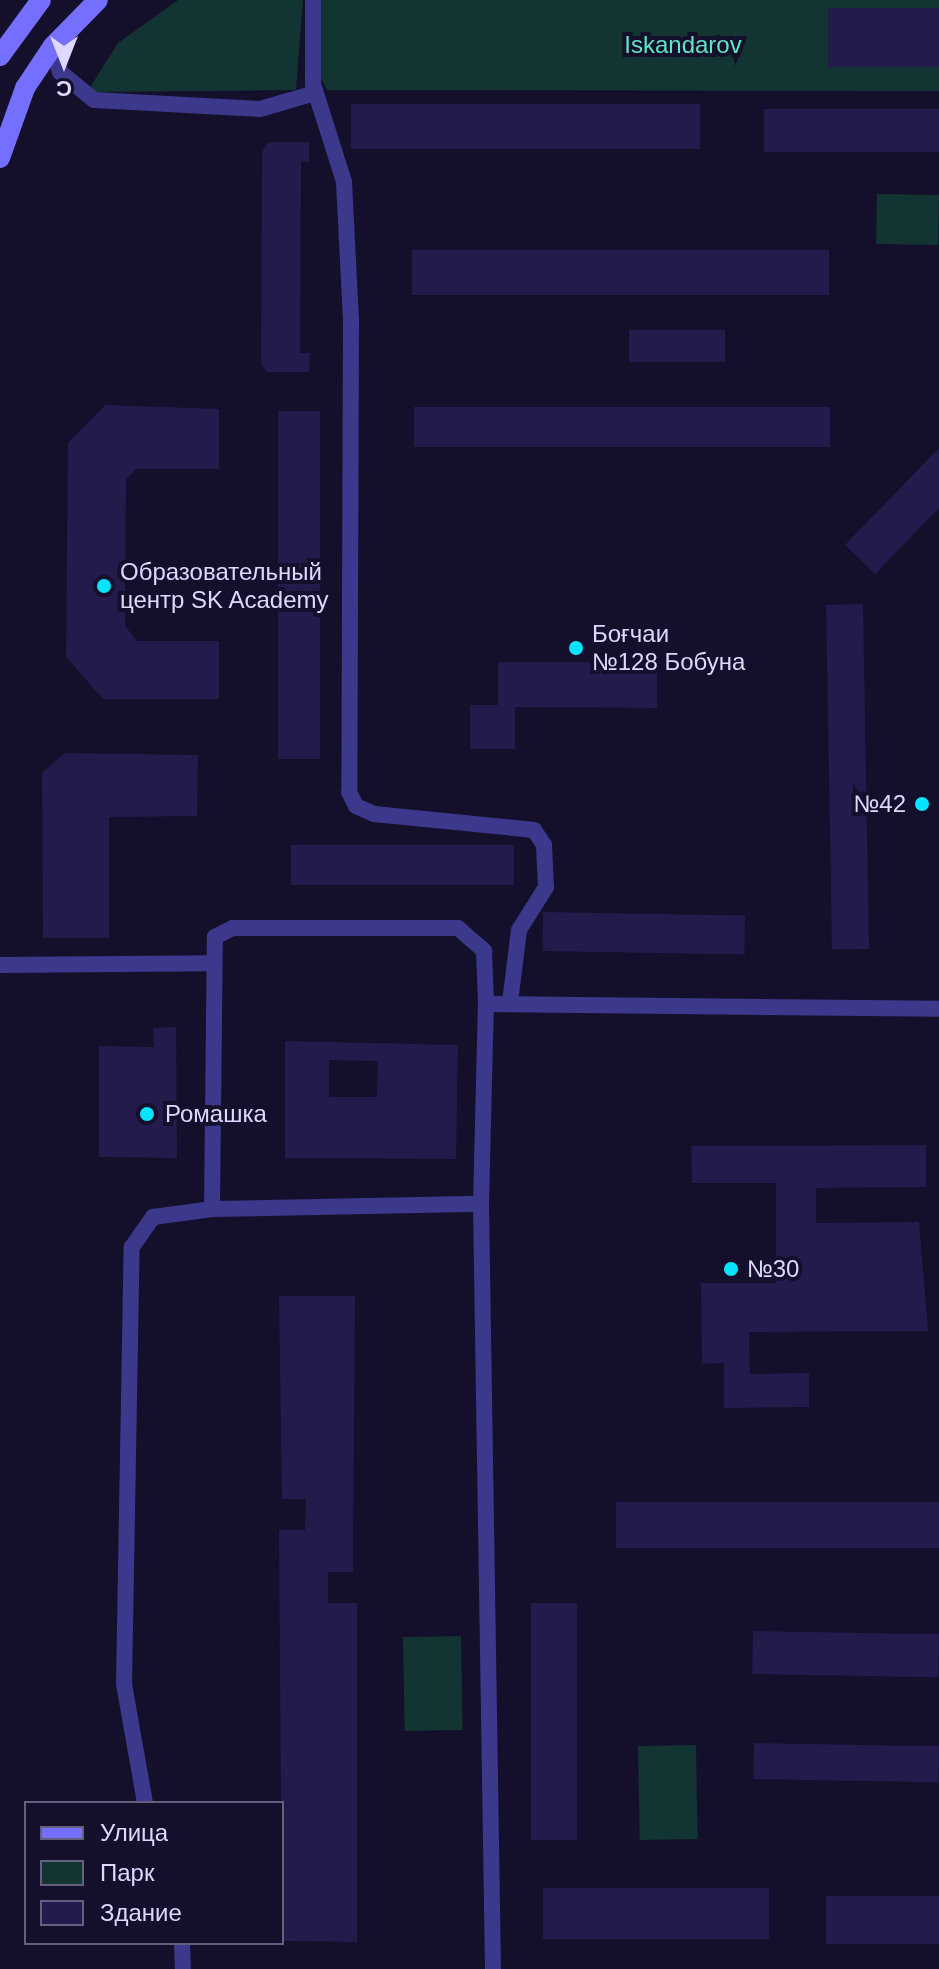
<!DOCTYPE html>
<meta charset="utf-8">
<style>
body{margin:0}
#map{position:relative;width:939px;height:1969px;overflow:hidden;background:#140f2a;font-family:Helvetica,sans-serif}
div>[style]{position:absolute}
.green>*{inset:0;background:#123433;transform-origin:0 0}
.building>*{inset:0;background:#251a4c;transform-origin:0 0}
.minor>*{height:16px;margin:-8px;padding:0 8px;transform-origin:8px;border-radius:8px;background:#3c388b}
.secondary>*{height:20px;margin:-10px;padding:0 10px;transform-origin:10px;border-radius:10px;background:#746fff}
.dots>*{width:22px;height:22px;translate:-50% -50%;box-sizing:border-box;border:4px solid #140f2a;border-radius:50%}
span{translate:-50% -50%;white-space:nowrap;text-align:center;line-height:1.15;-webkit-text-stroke:8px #140f2a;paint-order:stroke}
.park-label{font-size:24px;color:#5ee5c4}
.poi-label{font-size:24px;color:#ddd8ff}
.left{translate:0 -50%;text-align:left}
.right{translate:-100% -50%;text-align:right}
.legend{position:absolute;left:24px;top:1801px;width:260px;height:144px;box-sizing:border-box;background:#140f2a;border:2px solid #645f7f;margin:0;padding:10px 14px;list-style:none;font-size:24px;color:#ddd8ff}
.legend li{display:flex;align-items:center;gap:16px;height:40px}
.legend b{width:40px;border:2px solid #645f7f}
.north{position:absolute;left:24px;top:24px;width:80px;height:80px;-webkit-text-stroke:6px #140f2a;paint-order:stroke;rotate:180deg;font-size:22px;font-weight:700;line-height:32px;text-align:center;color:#ddd8ff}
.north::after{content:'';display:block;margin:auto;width:28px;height:36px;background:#ddd8ff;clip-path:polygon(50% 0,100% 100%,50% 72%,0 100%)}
</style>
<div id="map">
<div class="green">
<div style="clip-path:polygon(178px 0,303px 0,296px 90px,87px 92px,118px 43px)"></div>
<div style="clip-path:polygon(320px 0,939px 0,939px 91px,327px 90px,315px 66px)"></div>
<div style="left:877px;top:194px;width:62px;height:50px;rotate:1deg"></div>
<div style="left:461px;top:1636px;width:94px;height:58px;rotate:89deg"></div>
<div style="left:696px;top:1745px;width:94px;height:58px;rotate:89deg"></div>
</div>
<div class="building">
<div style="left:828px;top:8px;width:111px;height:59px"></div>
<div style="left:351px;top:104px;width:349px;height:45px"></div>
<div style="left:764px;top:109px;width:175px;height:43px"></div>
<div style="clip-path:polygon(269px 142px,309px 142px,309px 162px,301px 162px,300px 353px,310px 353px,309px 372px,267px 372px,261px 363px,262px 152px)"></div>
<div style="left:412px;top:250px;width:417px;height:45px"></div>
<div style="left:629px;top:330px;width:96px;height:32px"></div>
<div style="clip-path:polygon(105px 405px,219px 409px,219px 469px,136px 469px,126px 479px,125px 626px,137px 641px,219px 641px,219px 699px,103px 699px,66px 657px,68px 443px)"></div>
<div style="left:830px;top:407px;width:40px;height:416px;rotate:90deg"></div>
<div style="left:278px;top:411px;width:42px;height:348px"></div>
<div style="clip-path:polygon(939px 448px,939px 508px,875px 574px,845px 545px)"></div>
<div style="left:863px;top:604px;width:345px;height:37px;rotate:89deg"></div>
<div style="clip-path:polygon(498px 662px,657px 662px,657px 708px,515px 707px,515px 749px,470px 749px,470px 705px,498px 705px)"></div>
<div style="clip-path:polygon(65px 753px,198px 755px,197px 816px,109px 817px,109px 938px,43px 938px,42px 773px)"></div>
<div style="left:291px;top:845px;width:223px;height:40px"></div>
<div style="left:543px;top:912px;width:202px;height:39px;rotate:1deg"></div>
<div style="clip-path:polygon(176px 1027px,177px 1158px,99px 1157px,99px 1046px,154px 1047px,153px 1028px)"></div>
<div style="clip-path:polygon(evenodd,285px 1041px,458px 1045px,456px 1159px,285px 1158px,285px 1041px,329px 1060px,378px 1061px,377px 1097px,329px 1097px,329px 1060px)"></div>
<div style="clip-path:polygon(926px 1145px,926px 1187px,816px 1188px,816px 1223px,919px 1222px,928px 1331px,749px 1332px,750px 1374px,809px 1373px,809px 1407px,724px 1408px,724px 1363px,702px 1364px,701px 1283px,776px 1283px,776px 1183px,692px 1183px,691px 1146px)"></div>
<div style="clip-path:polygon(279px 1296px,355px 1296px,353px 1572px,328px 1572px,328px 1603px,357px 1603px,357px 1942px,282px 1941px,279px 1530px,305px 1530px,306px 1499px,282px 1499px)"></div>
<div style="left:616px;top:1502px;width:323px;height:46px"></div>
<div style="left:531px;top:1603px;width:46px;height:237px"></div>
<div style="left:753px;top:1631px;width:186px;height:43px;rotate:1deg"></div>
<div style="left:754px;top:1743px;width:185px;height:36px;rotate:1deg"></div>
<div style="left:769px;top:1888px;width:51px;height:226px;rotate:90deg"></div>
<div style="left:939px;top:1896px;width:48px;height:113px;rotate:90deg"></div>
</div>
<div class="minor">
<div style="left:313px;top:0;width:84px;rotate:90deg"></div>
<div style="left:313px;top:84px;width:103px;rotate:72.4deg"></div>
<div style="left:344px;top:182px;width:136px;rotate:87.1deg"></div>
<div style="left:351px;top:318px;width:474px;rotate:90.2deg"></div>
<div style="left:349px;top:792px;width:16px;rotate:63deg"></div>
<div style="left:356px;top:806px;width:20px;rotate:24deg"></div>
<div style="left:374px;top:814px;width:161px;rotate:5.7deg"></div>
<div style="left:534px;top:830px;width:18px;rotate:56deg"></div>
<div style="left:544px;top:845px;width:42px;rotate:87.3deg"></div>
<div style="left:546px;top:887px;width:51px;rotate:122.1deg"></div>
<div style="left:519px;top:930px;width:73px;rotate:97.1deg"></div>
<div style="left:53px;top:46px;width:27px;rotate:75deg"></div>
<div style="left:60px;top:72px;width:44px;rotate:39.5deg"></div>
<div style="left:94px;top:100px;width:166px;rotate:3.1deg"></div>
<div style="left:260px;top:109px;width:57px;rotate:-16.2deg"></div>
<div style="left:0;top:965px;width:211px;rotate:-0.5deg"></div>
<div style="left:212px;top:1209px;width:269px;rotate:-1.1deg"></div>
<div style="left:145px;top:1803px;width:121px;rotate:-100deg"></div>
<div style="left:124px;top:1684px;width:437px;rotate:-89deg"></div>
<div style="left:132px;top:1247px;width:37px;rotate:-55deg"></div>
<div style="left:153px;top:1217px;width:60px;rotate:-7.7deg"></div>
<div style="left:212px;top:1209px;width:272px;rotate:-89.4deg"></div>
<div style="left:215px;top:937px;width:20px;rotate:-27deg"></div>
<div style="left:233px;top:928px;width:225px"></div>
<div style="left:458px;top:928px;width:35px;rotate:41deg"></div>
<div style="left:484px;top:951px;width:53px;rotate:87.8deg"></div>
<div style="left:182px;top:1943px;width:26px;rotate:88deg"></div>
<div style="left:493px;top:1969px;width:765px;rotate:-90.9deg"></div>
<div style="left:481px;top:1204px;width:200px;rotate:-88.6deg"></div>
<div style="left:486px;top:1004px;width:453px;rotate:0.6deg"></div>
</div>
<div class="secondary">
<div style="left:0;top:56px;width:69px;rotate:-53.8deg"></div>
<div style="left:0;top:158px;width:74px;rotate:-70.3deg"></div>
<div style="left:25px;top:88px;width:50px;rotate:-56.3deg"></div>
<div style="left:53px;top:46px;width:64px;rotate:-45.6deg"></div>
</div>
<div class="dots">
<div style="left:104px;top:586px;background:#04e4ff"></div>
<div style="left:576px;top:648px;background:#04e4ff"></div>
<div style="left:922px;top:804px;background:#04e4ff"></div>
<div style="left:147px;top:1114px;background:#04e4ff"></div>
<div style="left:731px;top:1269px;background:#04e4ff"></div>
</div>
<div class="park-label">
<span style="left:683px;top:45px">Iskandarov</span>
</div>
<div class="poi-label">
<span class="left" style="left:120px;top:586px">Образовательный<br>центр SK Academy</span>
<span class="left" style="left:592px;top:648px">Боғчаи<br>№128 Бобуна</span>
<span class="right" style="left:906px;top:804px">№42</span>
<span class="left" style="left:165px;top:1114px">Ромашка</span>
<span class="left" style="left:747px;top:1269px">№30</span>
</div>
<ul class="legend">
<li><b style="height:10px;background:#746fff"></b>Улица</li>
<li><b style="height:22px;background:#123433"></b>Парк</li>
<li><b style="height:22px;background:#251a4c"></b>Здание</li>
</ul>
<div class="north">С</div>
</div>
